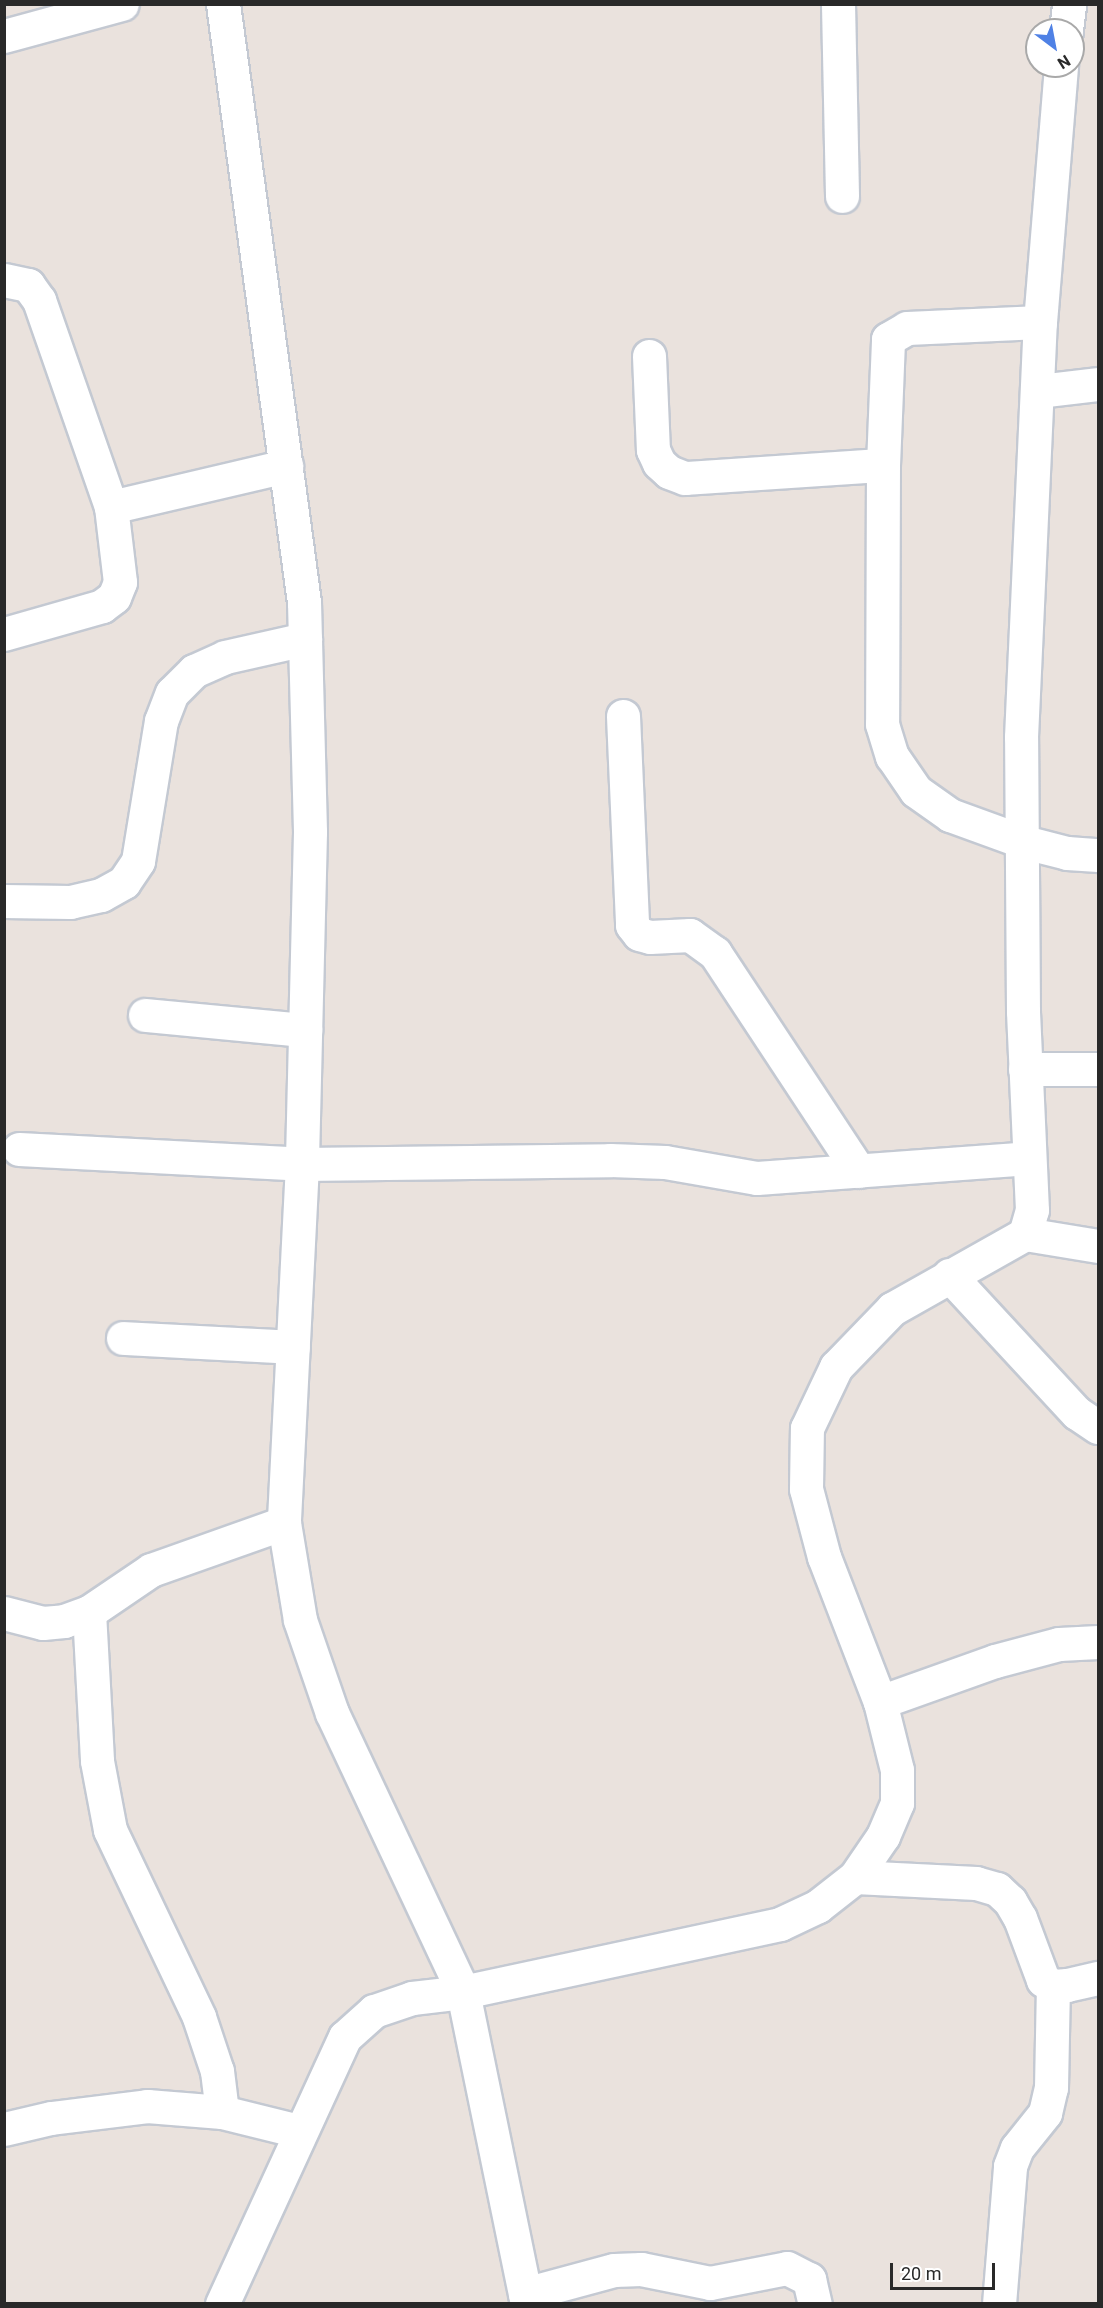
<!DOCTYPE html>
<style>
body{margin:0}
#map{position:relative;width:1103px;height:2308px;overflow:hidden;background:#eae2dd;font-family:Roboto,sans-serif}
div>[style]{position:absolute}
.roads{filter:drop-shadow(2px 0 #c4c9d2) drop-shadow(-2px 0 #c4c9d2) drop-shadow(0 2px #c4c9d2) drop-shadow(0 -2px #c4c9d2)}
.minor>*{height:33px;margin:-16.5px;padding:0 16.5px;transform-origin:16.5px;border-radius:16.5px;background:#fff}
span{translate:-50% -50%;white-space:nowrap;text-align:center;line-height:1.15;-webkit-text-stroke:4.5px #fff;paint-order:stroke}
.frame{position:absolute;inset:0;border:6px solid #292929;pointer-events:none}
.north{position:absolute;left:1025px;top:18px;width:60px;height:60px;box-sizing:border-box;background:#fff;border:2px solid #a9a9a9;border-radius:50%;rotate:148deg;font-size:16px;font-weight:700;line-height:24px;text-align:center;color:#292929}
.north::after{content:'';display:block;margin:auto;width:21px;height:27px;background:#4f81e5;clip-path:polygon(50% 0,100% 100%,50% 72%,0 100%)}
.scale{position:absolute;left:890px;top:2263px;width:105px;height:27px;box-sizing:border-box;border:3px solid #292929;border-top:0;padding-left:8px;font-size:18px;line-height:21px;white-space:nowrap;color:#292929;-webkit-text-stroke:4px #fff;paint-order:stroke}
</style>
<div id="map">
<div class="roads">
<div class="minor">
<div style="left:223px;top:4px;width:603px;rotate:82.29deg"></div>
<div style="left:304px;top:602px;width:230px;rotate:88.5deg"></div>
<div style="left:310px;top:832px;width:332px;rotate:91.4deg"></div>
<div style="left:302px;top:1164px;width:359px;rotate:92.9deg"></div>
<div style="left:284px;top:1523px;width:98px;rotate:80.6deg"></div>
<div style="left:300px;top:1620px;width:98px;rotate:71deg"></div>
<div style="left:332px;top:1713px;width:308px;rotate:64.8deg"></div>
<div style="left:463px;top:1992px;width:318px;rotate:78.4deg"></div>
<div style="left:838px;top:4px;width:192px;rotate:88.8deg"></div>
<div style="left:1066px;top:30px;width:26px;rotate:-83deg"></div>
<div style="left:4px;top:36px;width:122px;rotate:-15.2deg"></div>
<div style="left:4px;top:280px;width:25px;rotate:12deg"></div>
<div style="left:28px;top:285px;width:19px;rotate:54deg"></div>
<div style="left:39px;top:300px;width:219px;rotate:70.8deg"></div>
<div style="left:649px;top:356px;width:94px;rotate:87.6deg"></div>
<div style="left:653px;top:450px;width:14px;rotate:65deg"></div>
<div style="left:659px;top:463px;width:13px;rotate:42deg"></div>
<div style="left:669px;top:472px;width:17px;rotate:21deg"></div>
<div style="left:685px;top:478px;width:198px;rotate:-3.8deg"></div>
<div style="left:883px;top:465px;width:126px;rotate:-87.7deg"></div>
<div style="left:888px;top:339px;width:22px;rotate:-30deg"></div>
<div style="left:907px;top:328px;width:133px;rotate:-2.6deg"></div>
<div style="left:1039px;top:391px;width:59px;rotate:-6.8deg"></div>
<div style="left:883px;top:465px;width:259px;rotate:90.2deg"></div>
<div style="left:882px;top:724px;width:34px;rotate:73deg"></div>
<div style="left:892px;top:756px;width:42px;rotate:55.6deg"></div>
<div style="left:916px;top:791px;width:42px;rotate:35.2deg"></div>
<div style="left:950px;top:815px;width:79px;rotate:20deg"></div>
<div style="left:1024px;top:842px;width:44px;rotate:14.3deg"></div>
<div style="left:1067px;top:853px;width:31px;rotate:4deg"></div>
<div style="left:4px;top:634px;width:102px;rotate:-15.9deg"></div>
<div style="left:102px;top:606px;width:15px;rotate:-37deg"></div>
<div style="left:114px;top:597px;width:16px;rotate:-68deg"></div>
<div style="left:120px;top:582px;width:76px;rotate:-96.8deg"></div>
<div style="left:111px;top:507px;width:180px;rotate:-13.2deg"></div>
<div style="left:623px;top:716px;width:209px;rotate:87.5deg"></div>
<div style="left:632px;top:925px;width:11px;rotate:52deg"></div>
<div style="left:639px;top:934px;width:11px;rotate:15deg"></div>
<div style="left:650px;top:937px;width:40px;rotate:-2.9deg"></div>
<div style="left:690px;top:935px;width:31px;rotate:36deg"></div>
<div style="left:715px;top:953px;width:261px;rotate:56.6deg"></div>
<div style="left:4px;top:901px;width:66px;rotate:0.9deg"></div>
<div style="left:70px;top:902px;width:32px;rotate:-13deg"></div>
<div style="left:101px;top:895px;width:26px;rotate:-29deg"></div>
<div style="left:124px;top:882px;width:25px;rotate:-56deg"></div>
<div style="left:138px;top:861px;width:142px;rotate:-80.7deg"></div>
<div style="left:161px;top:721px;width:30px;rotate:-69deg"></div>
<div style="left:172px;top:693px;width:31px;rotate:-45deg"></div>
<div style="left:194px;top:671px;width:34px;rotate:-24deg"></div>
<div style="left:225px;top:657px;width:82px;rotate:-12.7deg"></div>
<div style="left:145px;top:1015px;width:161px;rotate:5.4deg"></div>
<div style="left:1025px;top:1069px;width:73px"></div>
<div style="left:19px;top:1149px;width:283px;rotate:3deg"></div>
<div style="left:302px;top:1164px;width:308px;rotate:-0.7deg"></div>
<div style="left:610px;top:1160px;width:55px;rotate:2.1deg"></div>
<div style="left:665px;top:1162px;width:93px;rotate:9.9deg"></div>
<div style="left:757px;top:1178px;width:271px;rotate:-4.2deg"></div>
<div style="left:1025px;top:1234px;width:74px;rotate:9.3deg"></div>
<div style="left:949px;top:1275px;width:188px;rotate:47.2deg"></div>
<div style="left:1077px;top:1413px;width:25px;rotate:34deg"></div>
<div style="left:123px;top:1338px;width:170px;rotate:3deg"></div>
<div style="left:89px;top:1612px;width:149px;rotate:86.9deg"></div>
<div style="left:97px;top:1761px;width:70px;rotate:79.3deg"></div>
<div style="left:110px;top:1830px;width:207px;rotate:64.5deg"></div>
<div style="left:199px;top:2017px;width:57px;rotate:71.6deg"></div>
<div style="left:217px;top:2071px;width:41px;rotate:83deg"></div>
<div style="left:4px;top:1613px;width:40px;rotate:14.4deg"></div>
<div style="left:43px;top:1623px;width:21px;rotate:-5deg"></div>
<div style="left:64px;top:1621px;width:27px;rotate:-20deg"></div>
<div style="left:89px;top:1612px;width:75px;rotate:-34.1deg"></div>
<div style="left:151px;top:1570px;width:141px;rotate:-19.5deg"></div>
<div style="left:880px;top:1702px;width:122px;rotate:-19.6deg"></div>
<div style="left:995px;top:1661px;width:66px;rotate:-14.9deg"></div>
<div style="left:1059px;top:1644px;width:39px;rotate:-3deg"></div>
<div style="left:855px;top:1877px;width:121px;rotate:2.8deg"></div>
<div style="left:976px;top:1883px;width:22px;rotate:16deg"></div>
<div style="left:997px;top:1889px;width:18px;rotate:43deg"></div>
<div style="left:1010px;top:1901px;width:20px;rotate:60deg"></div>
<div style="left:1020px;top:1918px;width:66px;rotate:69.6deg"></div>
<div style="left:1043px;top:1980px;width:12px;rotate:31deg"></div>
<div style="left:1053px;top:1986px;width:14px;rotate:-4deg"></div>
<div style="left:1067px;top:1985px;width:32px;rotate:-13deg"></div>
<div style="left:4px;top:2129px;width:48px;rotate:-13.2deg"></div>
<div style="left:51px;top:2118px;width:97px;rotate:-7.1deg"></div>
<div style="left:147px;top:2106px;width:75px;rotate:4.6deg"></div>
<div style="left:222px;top:2112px;width:79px;rotate:13.9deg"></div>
<div style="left:525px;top:2294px;width:92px;rotate:-15.1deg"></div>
<div style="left:614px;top:2270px;width:27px;rotate:-2deg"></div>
<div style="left:641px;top:2269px;width:70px;rotate:11.5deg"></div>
<div style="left:710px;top:2283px;width:78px;rotate:-11deg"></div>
<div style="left:787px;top:2268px;width:25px;rotate:27deg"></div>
<div style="left:809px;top:2279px;width:26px;rotate:77deg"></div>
<div style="left:222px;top:2304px;width:294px;rotate:-65.3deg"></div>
<div style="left:345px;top:2037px;width:39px;rotate:-42deg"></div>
<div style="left:374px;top:2011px;width:40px;rotate:-18.9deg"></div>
<div style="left:412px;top:1998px;width:51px;rotate:-6.7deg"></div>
<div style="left:463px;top:1992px;width:324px;rotate:-12.1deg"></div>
<div style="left:780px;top:1924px;width:42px;rotate:-25.3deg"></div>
<div style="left:818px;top:1906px;width:47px;rotate:-38.1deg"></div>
<div style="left:855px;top:1877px;width:50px;rotate:-55.7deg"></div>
<div style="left:883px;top:1836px;width:36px;rotate:-67deg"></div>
<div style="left:897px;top:1803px;width:33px;rotate:-90deg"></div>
<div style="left:897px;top:1770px;width:70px;rotate:-104deg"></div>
<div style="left:880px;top:1702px;width:155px;rotate:-111.1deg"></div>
<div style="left:824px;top:1557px;width:70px;rotate:-104.8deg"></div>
<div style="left:806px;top:1489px;width:61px;rotate:-89.1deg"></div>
<div style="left:807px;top:1428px;width:68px;rotate:-64.6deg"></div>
<div style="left:836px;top:1367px;width:81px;rotate:-46deg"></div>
<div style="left:892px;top:1309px;width:153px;rotate:-29.4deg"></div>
<div style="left:1025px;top:1234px;width:25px;rotate:-74deg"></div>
<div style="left:1032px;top:1210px;width:199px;rotate:-92.6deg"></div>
<div style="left:1023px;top:1011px;width:274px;rotate:-90.4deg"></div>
<div style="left:1021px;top:737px;width:415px;rotate:-87.4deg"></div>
<div style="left:1040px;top:322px;width:257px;rotate:-85.3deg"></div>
<div style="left:999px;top:2304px;width:138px;rotate:-85.4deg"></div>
<div style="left:1010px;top:2166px;width:19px;rotate:-69deg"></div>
<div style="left:1017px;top:2148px;width:45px;rotate:-51.3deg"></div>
<div style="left:1045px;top:2113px;width:26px;rotate:-77deg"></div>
<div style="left:1051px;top:2088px;width:102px;rotate:-88.9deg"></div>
</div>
</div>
<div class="frame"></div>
<div class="north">N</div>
<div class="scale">20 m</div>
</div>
